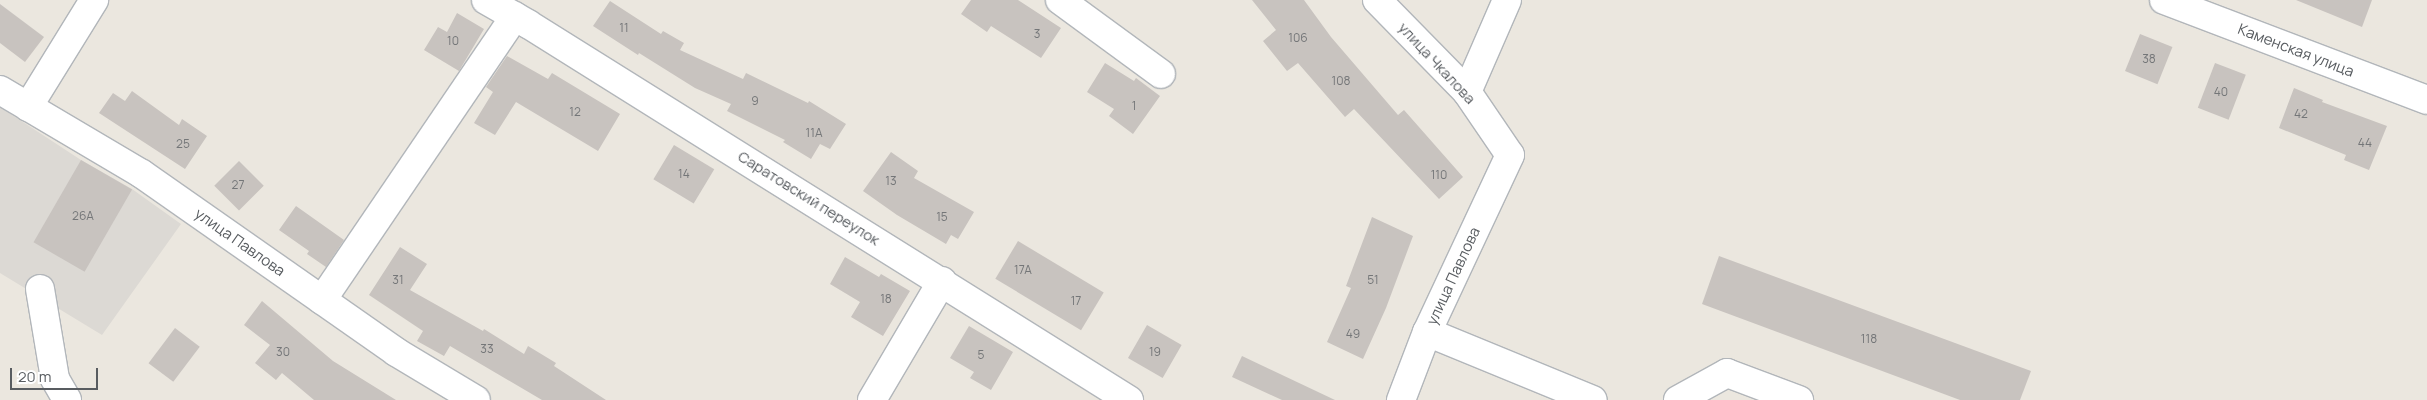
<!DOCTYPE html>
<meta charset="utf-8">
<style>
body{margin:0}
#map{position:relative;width:2427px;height:400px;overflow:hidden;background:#ebe7df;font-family:Manrope,sans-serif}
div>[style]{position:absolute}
.industrial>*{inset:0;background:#dcd9d4}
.building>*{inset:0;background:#c8c3bf;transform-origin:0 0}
.roads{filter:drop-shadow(1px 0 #b2b6ba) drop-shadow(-1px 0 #b2b6ba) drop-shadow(0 1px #b2b6ba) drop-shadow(0 -1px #b2b6ba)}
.minor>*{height:28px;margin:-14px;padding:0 14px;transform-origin:14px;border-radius:14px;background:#fff}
span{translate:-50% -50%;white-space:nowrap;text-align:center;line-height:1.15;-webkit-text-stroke:4px #fff;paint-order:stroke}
.number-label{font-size:12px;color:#747678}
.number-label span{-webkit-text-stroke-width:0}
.street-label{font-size:15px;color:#585c60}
.scale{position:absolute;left:10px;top:368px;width:88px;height:22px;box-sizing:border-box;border:2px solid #585c60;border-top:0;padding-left:6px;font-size:15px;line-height:18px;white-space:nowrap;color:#585c60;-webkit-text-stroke:4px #fff;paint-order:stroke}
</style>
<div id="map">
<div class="industrial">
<div style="clip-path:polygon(0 107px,81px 160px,132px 189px,181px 224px,102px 335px,0 273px)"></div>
</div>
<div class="building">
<div style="clip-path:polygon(971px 0,1018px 0,1061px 28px,1041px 58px,991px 26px,987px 32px,961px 14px)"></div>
<div style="clip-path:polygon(1252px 0,1304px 0,1331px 37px,1398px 115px,1404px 110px,1463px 177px,1439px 199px,1354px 109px,1345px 117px,1298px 63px,1287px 71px,1263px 41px,1276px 30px)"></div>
<div style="clip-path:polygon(2296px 0,2372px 0,2362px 27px)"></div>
<div style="clip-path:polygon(610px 1px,661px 34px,663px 31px,684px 43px,680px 50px,743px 79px,746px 73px,808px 103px,809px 101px,846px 124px,830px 149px,820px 144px,811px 159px,783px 142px,785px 140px,727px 111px,731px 104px,695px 88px,639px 53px,638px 55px,593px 26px)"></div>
<div style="clip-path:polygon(0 4px,44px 37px,25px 62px,0 43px)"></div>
<div style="clip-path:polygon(457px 13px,484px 29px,459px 71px,424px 50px,438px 27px,447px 32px)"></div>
<div style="left:2140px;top:34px;width:35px;height:40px;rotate:22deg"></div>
<div style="clip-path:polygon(507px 56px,548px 79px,552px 73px,620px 114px,598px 151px,516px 102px,495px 135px,474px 123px,493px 92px,486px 87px)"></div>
<div style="clip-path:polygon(1105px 63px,1134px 81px,1136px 78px,1160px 96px,1133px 134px,1109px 116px,1114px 109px,1087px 92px)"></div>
<div style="left:2215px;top:63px;width:33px;height:48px;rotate:21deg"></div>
<div style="clip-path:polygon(2294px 88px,2323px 100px,2322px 102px,2387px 126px,2369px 170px,2344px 160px,2346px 155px,2279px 128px)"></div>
<div style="clip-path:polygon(132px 91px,179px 125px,182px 119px,207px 136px,185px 169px,99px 113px,113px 93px,125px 101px)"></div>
<div style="left:674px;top:145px;width:47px;height:40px;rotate:31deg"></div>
<div style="clip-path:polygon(891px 152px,918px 171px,914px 178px,974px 212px,958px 239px,951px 235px,946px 244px,897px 215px,863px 191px)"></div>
<div style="left:81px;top:160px;width:59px;height:95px;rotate:30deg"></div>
<div style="left:239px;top:161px;width:35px;height:35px;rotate:45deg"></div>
<div style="clip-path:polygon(296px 206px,344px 240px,326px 267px,307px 254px,309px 251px,279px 230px)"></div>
<div style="clip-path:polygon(1372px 217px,1413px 236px,1386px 308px,1363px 359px,1327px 342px,1351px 288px,1346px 286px)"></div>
<div style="left:1018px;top:241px;width:100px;height:44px;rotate:31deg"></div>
<div style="clip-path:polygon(400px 247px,427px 264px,410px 290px,483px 331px,484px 329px,524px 354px,528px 346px,556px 363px,554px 366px,606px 400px,542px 400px,450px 346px,444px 356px,417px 341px,423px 331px,369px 295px)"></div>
<div style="clip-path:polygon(1719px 256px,2031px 371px,2020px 400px,1960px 400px,1702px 304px)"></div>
<div style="clip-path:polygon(845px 257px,879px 277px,881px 274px,910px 291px,883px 336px,851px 317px,860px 302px,830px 284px)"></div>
<div style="clip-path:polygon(262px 301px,333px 361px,396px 400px,314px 400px,282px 373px,276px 380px,255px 363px,270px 345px,244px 325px)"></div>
<div style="left:1147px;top:325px;width:40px;height:38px;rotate:30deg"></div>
<div style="clip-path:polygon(969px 326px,1013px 352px,991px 390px,970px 378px,974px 372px,950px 358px)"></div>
<div style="left:175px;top:328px;width:31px;height:44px;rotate:37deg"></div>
<div style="clip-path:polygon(1242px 356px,1335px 400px,1282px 400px,1232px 377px)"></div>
</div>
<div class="roads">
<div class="minor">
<div style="left:486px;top:0;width:48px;rotate:29.7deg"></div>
<div style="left:528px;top:24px;width:709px;rotate:32.03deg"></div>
<div style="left:1060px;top:0;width:125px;rotate:36.2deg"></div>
<div style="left:1377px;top:0;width:129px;rotate:45.6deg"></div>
<div style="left:1467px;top:92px;width:76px;rotate:55.7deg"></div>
<div style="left:1510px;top:155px;width:195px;rotate:115.1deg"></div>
<div style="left:1427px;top:332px;width:73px;rotate:110.9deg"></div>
<div style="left:2164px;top:0;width:281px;rotate:20.8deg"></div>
<div style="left:0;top:90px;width:165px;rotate:30.6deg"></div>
<div style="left:142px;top:174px;width:310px;rotate:35deg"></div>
<div style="left:396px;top:352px;width:93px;rotate:31deg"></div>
<div style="left:1467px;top:92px;width:100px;rotate:-66.5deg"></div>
<div style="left:28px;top:107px;width:126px;rotate:-58.3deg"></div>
<div style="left:40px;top:289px;width:91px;rotate:80.5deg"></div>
<div style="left:55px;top:379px;width:24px;rotate:60deg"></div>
<div style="left:322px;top:300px;width:343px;rotate:-55.8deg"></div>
<div style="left:1427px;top:332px;width:179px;rotate:22.3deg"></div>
<div style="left:872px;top:400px;width:138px;rotate:-59.5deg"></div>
<div style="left:1678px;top:400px;width:56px;rotate:-28.9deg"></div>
<div style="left:1727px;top:373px;width:77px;rotate:20.6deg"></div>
</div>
</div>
<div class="number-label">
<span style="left:624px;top:28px">11</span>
<span style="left:1037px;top:34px">3</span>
<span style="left:1298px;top:38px">106</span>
<span style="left:453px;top:41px">10</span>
<span style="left:2149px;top:59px">38</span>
<span style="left:1341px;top:81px">108</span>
<span style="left:2221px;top:92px">40</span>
<span style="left:755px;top:101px">9</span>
<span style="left:1134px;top:106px">1</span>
<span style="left:575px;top:112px">12</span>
<span style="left:2301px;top:114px">42</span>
<span style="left:814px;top:133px">11А</span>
<span style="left:2365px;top:143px">44</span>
<span style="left:183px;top:144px">25</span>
<span style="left:684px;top:174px">14</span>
<span style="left:1439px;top:175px">110</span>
<span style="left:891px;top:181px">13</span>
<span style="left:238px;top:185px">27</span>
<span style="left:83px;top:216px">26А</span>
<span style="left:942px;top:217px">15</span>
<span style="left:1023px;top:270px">17А</span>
<span style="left:398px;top:280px">31</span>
<span style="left:1373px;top:280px">51</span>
<span style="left:886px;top:299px">18</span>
<span style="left:1076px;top:301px">17</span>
<span style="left:1353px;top:334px">49</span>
<span style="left:1869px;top:339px">118</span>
<span style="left:487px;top:349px">33</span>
<span style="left:283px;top:352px">30</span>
<span style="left:1155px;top:352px">19</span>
<span style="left:981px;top:355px">5</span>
</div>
<div class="street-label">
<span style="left:2296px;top:50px;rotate:21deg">Каменская улица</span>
<span style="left:1437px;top:63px;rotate:47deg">улица Чкалова</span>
<span style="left:809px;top:198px;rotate:32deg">Саратовский переулок</span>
<span style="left:240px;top:242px;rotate:35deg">улица Павлова</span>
<span style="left:1453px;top:276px;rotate:-65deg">улица Павлова</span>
</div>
<div class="scale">20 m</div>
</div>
